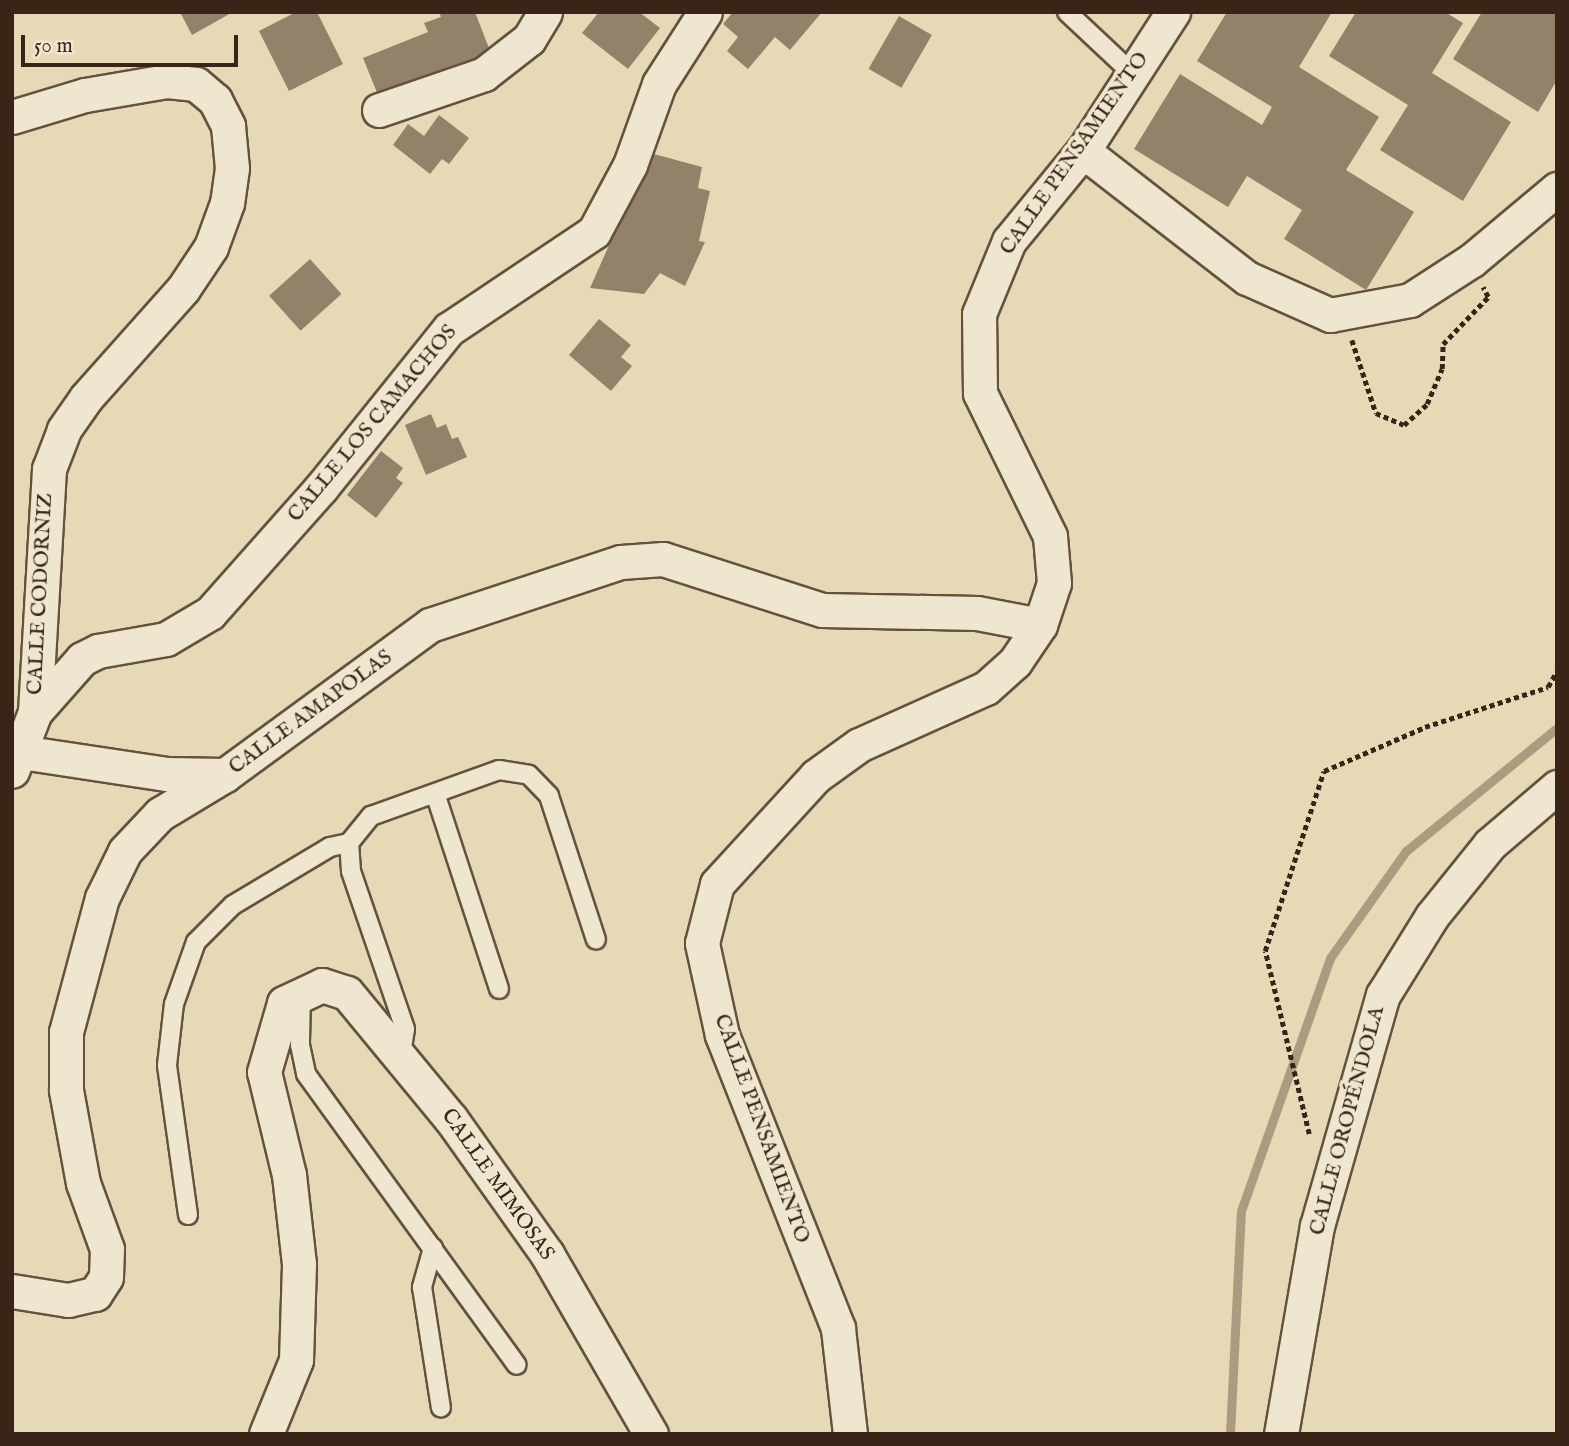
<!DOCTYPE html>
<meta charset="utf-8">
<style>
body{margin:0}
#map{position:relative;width:1569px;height:1446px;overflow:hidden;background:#e6d9b5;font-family:"IM FELL English",serif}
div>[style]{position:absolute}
.stream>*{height:9px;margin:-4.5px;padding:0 4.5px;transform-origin:4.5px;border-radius:4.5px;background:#ac9b80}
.building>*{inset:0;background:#93826a;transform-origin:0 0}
.path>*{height:4.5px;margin-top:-2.25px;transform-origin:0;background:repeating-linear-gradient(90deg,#3a2418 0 5px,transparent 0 8.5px)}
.roads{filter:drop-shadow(2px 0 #65513f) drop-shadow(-2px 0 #65513f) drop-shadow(0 2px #65513f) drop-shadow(0 -2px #65513f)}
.lane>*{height:18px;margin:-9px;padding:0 9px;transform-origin:9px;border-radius:9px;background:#efe6cf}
.street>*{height:33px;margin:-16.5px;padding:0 16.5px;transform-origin:16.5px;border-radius:16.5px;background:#efe6cf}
span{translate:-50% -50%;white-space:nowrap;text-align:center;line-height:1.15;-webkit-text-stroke:7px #efe6cf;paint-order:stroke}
.street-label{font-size:21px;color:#3a2418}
.frame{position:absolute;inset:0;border:14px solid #3a2418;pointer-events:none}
.scale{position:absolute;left:21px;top:35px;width:217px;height:32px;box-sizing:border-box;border:4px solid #3a2418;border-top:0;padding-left:9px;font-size:21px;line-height:24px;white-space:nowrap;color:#3a2418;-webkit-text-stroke:5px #efe6cf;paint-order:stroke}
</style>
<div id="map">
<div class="stream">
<div style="left:1230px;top:1434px;width:223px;rotate:-87.2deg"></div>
<div style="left:1241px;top:1211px;width:268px;rotate:-70.6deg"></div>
<div style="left:1330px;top:958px;width:131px;rotate:-54.6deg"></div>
<div style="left:1406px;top:851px;width:195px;rotate:-39.2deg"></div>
</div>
<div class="building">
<div style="clip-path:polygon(180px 12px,233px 12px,192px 35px)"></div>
<div style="clip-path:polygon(296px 12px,317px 12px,343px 64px,289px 91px,259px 31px)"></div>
<div style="clip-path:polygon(439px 12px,475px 12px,492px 56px,380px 100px,363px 58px,428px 32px,424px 23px,441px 17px)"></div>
<div style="clip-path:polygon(599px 12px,639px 12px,660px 28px,628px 69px,582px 33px)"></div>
<div style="clip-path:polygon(733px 12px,822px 12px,790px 50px,775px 37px,748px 69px,727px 51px,738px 37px,723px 24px)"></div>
<div style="clip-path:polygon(1227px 12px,1332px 12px,1299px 67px,1379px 117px,1346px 170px,1414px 212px,1366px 290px,1284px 239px,1302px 210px,1247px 176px,1228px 207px,1134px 149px,1180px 74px,1262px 125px,1272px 107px,1197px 61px)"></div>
<div style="clip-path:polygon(1356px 12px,1445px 12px,1463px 23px,1432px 73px,1511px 122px,1463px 201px,1380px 150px,1408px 105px,1329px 56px)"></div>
<div style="clip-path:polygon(1482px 12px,1557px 12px,1557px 80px,1538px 112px,1453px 59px)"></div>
<div style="left:899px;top:16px;width:38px;height:61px;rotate:30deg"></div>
<div style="clip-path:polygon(439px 115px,469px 138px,449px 164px,442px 159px,430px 174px,393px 145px,408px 124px,424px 136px)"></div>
<div style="clip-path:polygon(650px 153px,702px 167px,698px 188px,710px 191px,699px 241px,705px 242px,685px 286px,660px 273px,644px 294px,590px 288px)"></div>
<div style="left:310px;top:259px;width:47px;height:55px;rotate:48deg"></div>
<div style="clip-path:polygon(599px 319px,631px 345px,621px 357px,632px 366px,611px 391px,569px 355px)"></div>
<div style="clip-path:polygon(431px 414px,437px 428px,446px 424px,452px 439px,458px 437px,467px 457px,426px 475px,405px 425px)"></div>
<div style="clip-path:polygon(381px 451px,403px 468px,396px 478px,403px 483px,376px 518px,347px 495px)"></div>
</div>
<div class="path">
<div style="left:1352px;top:340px;width:77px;rotate:71.8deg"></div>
<div style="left:1376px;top:413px;width:30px;rotate:23deg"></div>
<div style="left:1404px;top:425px;width:31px;rotate:-42deg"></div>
<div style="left:1427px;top:404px;width:38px;rotate:-67deg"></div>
<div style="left:1442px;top:369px;width:25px;rotate:-88deg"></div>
<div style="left:1443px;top:344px;width:65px;rotate:-46.2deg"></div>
<div style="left:1488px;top:297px;width:11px;rotate:-117deg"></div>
<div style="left:1309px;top:1134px;width:188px;rotate:-103.5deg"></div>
<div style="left:1265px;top:951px;width:189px;rotate:-71.9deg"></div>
<div style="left:1324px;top:771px;width:110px;rotate:-23.5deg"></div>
<div style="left:1425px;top:727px;width:129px;rotate:-18deg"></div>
<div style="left:1548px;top:687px;width:18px;rotate:-61deg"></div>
</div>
<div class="roads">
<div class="lane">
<div style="left:1067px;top:12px;width:89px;rotate:43.2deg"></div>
<div style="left:436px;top:796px;width:203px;rotate:71.9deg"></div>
<div style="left:301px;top:991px;width:54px;rotate:91.1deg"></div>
<div style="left:300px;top:1045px;width:30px;rotate:78deg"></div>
<div style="left:306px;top:1074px;width:359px;rotate:54.1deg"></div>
<div style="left:401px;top:1054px;width:25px;rotate:-81deg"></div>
<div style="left:405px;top:1029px;width:167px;rotate:-108.9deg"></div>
<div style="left:351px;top:871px;width:28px;rotate:-94deg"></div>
<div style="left:349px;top:843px;width:35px;rotate:-51deg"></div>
<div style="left:371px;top:816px;width:136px;rotate:-19.8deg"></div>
<div style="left:499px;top:770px;width:30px;rotate:9deg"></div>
<div style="left:529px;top:775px;width:29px;rotate:46deg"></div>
<div style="left:549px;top:796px;width:151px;rotate:71.9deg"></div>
<div style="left:188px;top:1215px;width:151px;rotate:-98deg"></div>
<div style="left:167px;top:1065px;width:61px;rotate:-83.5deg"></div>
<div style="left:174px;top:1004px;width:66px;rotate:-70.5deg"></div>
<div style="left:196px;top:942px;width:52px;rotate:-45deg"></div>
<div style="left:233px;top:905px;width:113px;rotate:-30.9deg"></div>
<div style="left:330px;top:847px;width:19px;rotate:-12deg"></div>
<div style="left:433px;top:1248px;width:41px;rotate:105.8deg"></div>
<div style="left:422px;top:1287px;width:122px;rotate:81.1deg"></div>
</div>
<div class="street">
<div style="left:379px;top:110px;width:111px;rotate:-18.9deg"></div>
<div style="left:484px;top:74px;width:57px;rotate:-37.9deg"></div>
<div style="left:529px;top:39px;width:31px;rotate:-59deg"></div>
<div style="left:12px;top:117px;width:76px;rotate:-16.8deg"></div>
<div style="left:85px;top:95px;width:83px;rotate:-9.7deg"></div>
<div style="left:167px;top:81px;width:29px;rotate:6deg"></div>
<div style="left:196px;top:84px;width:25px;rotate:40deg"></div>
<div style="left:215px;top:100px;width:29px;rotate:63deg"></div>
<div style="left:228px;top:126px;width:42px;rotate:84.6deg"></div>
<div style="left:232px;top:168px;width:35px;rotate:98deg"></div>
<div style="left:227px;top:203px;width:47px;rotate:110deg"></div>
<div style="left:211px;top:247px;width:50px;rotate:123.7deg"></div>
<div style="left:183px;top:289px;width:146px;rotate:131.7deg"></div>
<div style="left:86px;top:398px;width:39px;rotate:125deg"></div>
<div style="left:64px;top:430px;width:42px;rotate:111deg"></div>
<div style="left:49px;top:469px;width:243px;rotate:93.3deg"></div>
<div style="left:35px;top:712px;width:63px;rotate:111.3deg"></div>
<div style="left:1083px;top:151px;width:207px;rotate:37.8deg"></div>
<div style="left:1247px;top:278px;width:91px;rotate:24deg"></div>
<div style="left:1330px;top:315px;width:81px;rotate:-10.6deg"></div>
<div style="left:1410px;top:300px;width:74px;rotate:-32.8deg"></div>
<div style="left:1472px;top:260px;width:111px;rotate:-39.9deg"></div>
<div style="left:35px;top:712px;width:71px;rotate:-48.4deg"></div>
<div style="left:82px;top:659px;width:18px;rotate:-27deg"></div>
<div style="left:98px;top:651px;width:69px;rotate:-10deg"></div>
<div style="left:166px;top:639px;width:51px;rotate:-30.6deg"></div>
<div style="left:210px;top:613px;width:167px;rotate:-48.4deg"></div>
<div style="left:321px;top:488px;width:204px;rotate:-51.2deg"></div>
<div style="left:449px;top:329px;width:174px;rotate:-33.8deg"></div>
<div style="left:594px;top:232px;width:76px;rotate:-61.8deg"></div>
<div style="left:630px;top:165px;width:86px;rotate:-70.3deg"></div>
<div style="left:659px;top:84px;width:85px;rotate:-57.4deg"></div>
<div style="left:21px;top:752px;width:148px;rotate:8.6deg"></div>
<div style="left:167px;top:774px;width:58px;rotate:1deg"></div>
<div style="left:12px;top:1291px;width:57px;rotate:9.1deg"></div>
<div style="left:68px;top:1300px;width:28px;rotate:-13deg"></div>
<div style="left:95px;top:1294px;width:20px;rotate:-57deg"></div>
<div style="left:106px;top:1277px;width:28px;rotate:-88deg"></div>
<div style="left:107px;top:1249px;width:70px;rotate:-110deg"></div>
<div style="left:83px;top:1183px;width:95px;rotate:-100.4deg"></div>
<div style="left:66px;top:1090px;width:58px;rotate:-90deg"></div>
<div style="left:66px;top:1032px;width:139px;rotate:-75deg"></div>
<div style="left:102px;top:898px;width:52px;rotate:-63.9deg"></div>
<div style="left:125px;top:851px;width:51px;rotate:-46.6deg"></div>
<div style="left:160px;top:814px;width:76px;rotate:-31deg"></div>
<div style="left:225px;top:775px;width:254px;rotate:-36.2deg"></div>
<div style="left:430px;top:625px;width:201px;rotate:-18.3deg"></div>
<div style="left:621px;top:562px;width:42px;rotate:-4.1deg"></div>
<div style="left:663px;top:559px;width:167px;rotate:17.8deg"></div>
<div style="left:822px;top:610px;width:155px;rotate:1.1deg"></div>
<div style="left:977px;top:613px;width:64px;rotate:10.8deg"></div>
<div style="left:266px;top:1434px;width:80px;rotate:-67.9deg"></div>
<div style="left:296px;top:1360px;width:96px;rotate:-88.2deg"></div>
<div style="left:299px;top:1264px;width:90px;rotate:-96.4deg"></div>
<div style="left:289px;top:1175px;width:106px;rotate:-103.6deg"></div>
<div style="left:264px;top:1072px;width:72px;rotate:-73.8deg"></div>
<div style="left:284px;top:1003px;width:42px;rotate:-25.3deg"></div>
<div style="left:322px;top:985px;width:26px;rotate:18deg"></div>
<div style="left:347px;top:993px;width:163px;rotate:50.5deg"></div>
<div style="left:451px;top:1119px;width:166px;rotate:54.6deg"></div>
<div style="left:547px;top:1254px;width:208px;rotate:60deg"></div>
<div style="left:850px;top:1434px;width:107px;rotate:-96.5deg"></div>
<div style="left:838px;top:1328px;width:315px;rotate:-111.6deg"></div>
<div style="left:722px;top:1035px;width:94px;rotate:-102.3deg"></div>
<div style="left:702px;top:943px;width:61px;rotate:-75.7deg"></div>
<div style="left:717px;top:884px;width:147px;rotate:-47.5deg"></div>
<div style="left:816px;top:776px;width:53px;rotate:-35.8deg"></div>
<div style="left:859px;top:745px;width:139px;rotate:-24.2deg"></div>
<div style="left:986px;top:688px;width:39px;rotate:-42deg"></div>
<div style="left:1015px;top:662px;width:45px;rotate:-56deg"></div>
<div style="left:1040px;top:625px;width:44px;rotate:-71.6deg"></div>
<div style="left:1054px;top:583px;width:47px;rotate:-94.9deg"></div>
<div style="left:1050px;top:536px;width:159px;rotate:-116.1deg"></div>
<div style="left:980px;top:393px;width:79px;rotate:-90.7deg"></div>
<div style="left:979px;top:314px;width:79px;rotate:-67.7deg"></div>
<div style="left:1009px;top:241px;width:117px;rotate:-50.6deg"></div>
<div style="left:1083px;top:151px;width:166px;rotate:-57.1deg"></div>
<div style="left:1281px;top:1434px;width:211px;rotate:-80.2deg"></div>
<div style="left:1317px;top:1226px;width:240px;rotate:-74.1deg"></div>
<div style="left:1383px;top:995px;width:93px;rotate:-58.2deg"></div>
<div style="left:1432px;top:916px;width:92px;rotate:-51.1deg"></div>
<div style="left:1490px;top:844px;width:88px;rotate:-40.4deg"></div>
</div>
</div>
<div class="street-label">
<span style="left:1075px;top:154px;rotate:-55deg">CALLE PENSAMIENTO</span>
<span style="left:373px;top:424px;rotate:-50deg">CALLE LOS CAMACHOS</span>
<span style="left:41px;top:594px;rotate:-87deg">CALLE CODORNIZ</span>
<span style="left:311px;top:713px;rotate:-36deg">CALLE AMAPOLAS</span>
<span style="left:1348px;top:1121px;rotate:-75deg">CALLE OROPÉNDOLA</span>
<span style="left:761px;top:1129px;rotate:70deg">CALLE PENSAMIENTO</span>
<span style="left:497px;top:1185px;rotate:55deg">CALLE MIMOSAS</span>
</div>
<div class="frame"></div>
<div class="scale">50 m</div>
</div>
